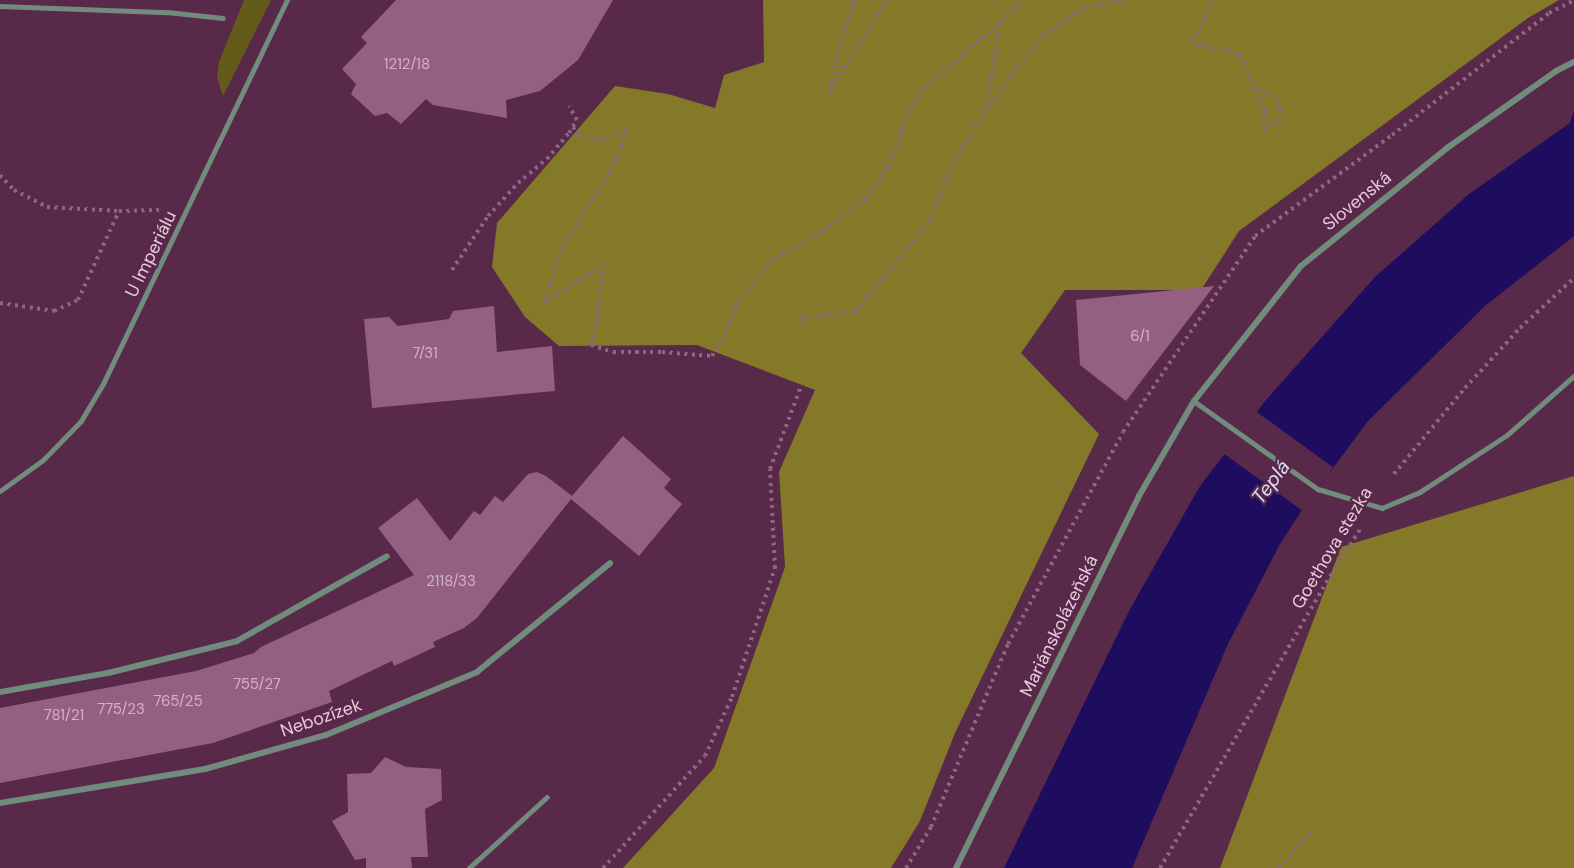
<!DOCTYPE html>
<meta charset="utf-8">
<style>
body{margin:0}
#map{position:relative;width:1574px;height:868px;overflow:hidden;background:#582949;font-family:"DM Sans",sans-serif}
div>[style]{position:absolute}
.green>*{inset:0;background:#645a1a}
.forest>*{inset:0;background:#847929}
.water>*{inset:0;background:#1e0d5f}
.pier>*{inset:0;background:#582949;transform-origin:0 0}
.building>*{inset:0;background:#946081}
.path>*{height:4px;margin-top:-2px;transform-origin:0;background:repeating-linear-gradient(90deg,#8e6681 0 3px,transparent 0 7.5px)}
.lane>*{height:4.5px;margin:-2.25px;padding:0 2.25px;transform-origin:2.25px;border-radius:2.25px;background:#718b7d}
.street>*{height:6px;margin:-3px;padding:0 3px;transform-origin:3px;border-radius:3px;background:#718b7d}
span{translate:-50% -50%;white-space:nowrap;text-align:center;line-height:1.15;-webkit-text-stroke:4.5px #582949;paint-order:stroke}
.number-label{font-size:15px;color:#d2b0c5}
.number-label span{-webkit-text-stroke-width:0}
.street-label{font-size:18px;color:#e7cadc}
.water-label{font-size:20px;color:#daddf9;font-style:italic}
</style>
<div id="map">
<div class="green">
<div style="clip-path:polygon(244px 0,271px 0,223px 96px,217px 77px,219px 62px)"></div>
</div>
<div class="forest">
<div style="clip-path:polygon(763px 0,1559px 0,1528px 18px,1239px 231px,1201px 290px,1065px 290px,1021px 353px,1099px 434px,955px 733px,920px 821px,891px 868px,623px 868px,714px 768px,785px 567px,779px 472px,815px 390px,697px 345px,559px 346px,525px 317px,492px 267px,497px 223px,615px 86px,668px 94px,715px 108px,724px 75px,764px 62px)"></div>
<div style="clip-path:polygon(1574px 476px,1574px 868px,1220px 868px,1341px 547px)"></div>
</div>
<div class="water">
<div style="clip-path:polygon(1574px 110px,1574px 236px,1485px 306px,1368px 421px,1302px 510px,1280px 544px,1228px 644px,1132px 868px,1004px 868px,1130px 609px,1200px 486px,1266px 400px,1375px 277px,1469px 194px,1570px 123px)"></div>
</div>
<div class="pier">
<div style="left:1254px;top:410px;width:98px;height:53px;rotate:36deg"></div>
</div>
<div class="building">
<div style="clip-path:polygon(396px 0,613px 0,578px 60px,540px 91px,506px 100px,507px 118px,433px 105px,426px 99px,401px 124px,387px 113px,375px 116px,351px 94px,356px 84px,342px 69px,367px 43px,361px 37px)"></div>
<div style="clip-path:polygon(1214px 286px,1126px 401px,1080px 365px,1076px 300px)"></div>
<div style="clip-path:polygon(494px 306px,497px 352px,552px 346px,555px 391px,372px 408px,364px 319px,389px 317px,398px 326px,449px 319px,453px 311px)"></div>
<div style="clip-path:polygon(623px 436px,671px 479px,664px 488px,682px 504px,639px 556px,571px 499px,477px 618px,464px 628px,433px 642px,435px 647px,394px 666px,392px 661px,329px 691px,332px 702px,213px 743px,0 783px,0 708px,196px 671px,254px 653px,261px 647px,414px 575px,378px 528px,417px 498px,450px 541px,474px 511px,480px 515px,495px 496px,503px 502px,528px 474px,537px 472px,546px 476px,572px 496px)"></div>
<div style="clip-path:polygon(385px 757px,406px 767px,441px 769px,442px 800px,425px 809px,428px 857px,411px 857px,412px 868px,366px 868px,366px 858px,355px 860px,332px 821px,348px 812px,347px 774px,371px 773px)"></div>
</div>
<div class="path">
<div style="left:854px;top:0;width:53px;rotate:107.4deg"></div>
<div style="left:838px;top:51px;width:43px;rotate:100.8deg"></div>
<div style="left:830px;top:93px;width:109px;rotate:-58.5deg"></div>
<div style="left:1211px;top:0;width:21px;rotate:107deg"></div>
<div style="left:1205px;top:20px;width:27px;rotate:121deg"></div>
<div style="left:1191px;top:43px;width:49px;rotate:12.9deg"></div>
<div style="left:1239px;top:54px;width:63px;rotate:65.5deg"></div>
<div style="left:1265px;top:111px;width:19px;rotate:96deg"></div>
<div style="left:1263px;top:130px;width:22px;rotate:-32deg"></div>
<div style="left:1282px;top:118px;width:22px;rotate:-106deg"></div>
<div style="left:1276px;top:97px;width:21px;rotate:-157deg"></div>
<div style="left:987px;top:109px;width:88px;rotate:-81.5deg"></div>
<div style="left:1000px;top:22px;width:32px;rotate:-44deg"></div>
<div style="left:573px;top:127px;width:11px;rotate:56deg"></div>
<div style="left:579px;top:136px;width:24px;rotate:9deg"></div>
<div style="left:603px;top:140px;width:26px;rotate:-23deg"></div>
<div style="left:627px;top:130px;width:45px;rotate:112deg"></div>
<div style="left:610px;top:172px;width:90px;rotate:122.8deg"></div>
<div style="left:561px;top:248px;width:56px;rotate:106.5deg"></div>
<div style="left:545px;top:302px;width:69px;rotate:-32.5deg"></div>
<div style="left:603px;top:265px;width:55px;rotate:96.2deg"></div>
<div style="left:597px;top:320px;width:26px;rotate:103deg"></div>
<div style="left:591px;top:345px;width:23px;rotate:18deg"></div>
<div style="left:613px;top:352px;width:49px"></div>
<div style="left:662px;top:352px;width:50px;rotate:4.6deg"></div>
<div style="left:712px;top:356px;width:22px;rotate:-58deg"></div>
<div style="left:724px;top:337px;width:35px;rotate:-68deg"></div>
<div style="left:737px;top:304px;width:53px;rotate:-52.7deg"></div>
<div style="left:769px;top:262px;width:62px;rotate:-29.9deg"></div>
<div style="left:823px;top:231px;width:54px;rotate:-36.7deg"></div>
<div style="left:866px;top:199px;width:40px;rotate:-56deg"></div>
<div style="left:888px;top:166px;width:43px;rotate:-69.4deg"></div>
<div style="left:903px;top:126px;width:38px;rotate:-63deg"></div>
<div style="left:920px;top:92px;width:106px;rotate:-41.2deg"></div>
<div style="left:0;top:175px;width:21px;rotate:47deg"></div>
<div style="left:14px;top:190px;width:37px;rotate:27deg"></div>
<div style="left:47px;top:207px;width:72px;rotate:3.2deg"></div>
<div style="left:452px;top:270px;width:65px;rotate:-56.3deg"></div>
<div style="left:488px;top:216px;width:45px;rotate:-47.7deg"></div>
<div style="left:518px;top:183px;width:38px;rotate:-40deg"></div>
<div style="left:547px;top:159px;width:34px;rotate:-50deg"></div>
<div style="left:569px;top:133px;width:15px;rotate:-58deg"></div>
<div style="left:577px;top:120px;width:16px;rotate:-120deg"></div>
<div style="left:0;top:303px;width:55px;rotate:8.4deg"></div>
<div style="left:54px;top:311px;width:26px;rotate:-25deg"></div>
<div style="left:78px;top:300px;width:98px;rotate:-65.3deg"></div>
<div style="left:119px;top:211px;width:40px;rotate:-1.4deg"></div>
<div style="left:800px;top:319px;width:57px;rotate:-8.1deg"></div>
<div style="left:856px;top:311px;width:115px;rotate:-50.6deg"></div>
<div style="left:929px;top:222px;width:67px;rotate:-67.2deg"></div>
<div style="left:955px;top:160px;width:59px;rotate:-58.2deg"></div>
<div style="left:986px;top:110px;width:94px;rotate:-52.8deg"></div>
<div style="left:1043px;top:35px;width:50px;rotate:-33.7deg"></div>
<div style="left:1085px;top:7px;width:40px;rotate:-10deg"></div>
<div style="left:1394px;top:474px;width:112px;rotate:-50.5deg"></div>
<div style="left:1465px;top:388px;width:81px;rotate:-47.5deg"></div>
<div style="left:1520px;top:328px;width:74px;rotate:-42.8deg"></div>
<div style="left:603px;top:868px;width:151px;rotate:-47.7deg"></div>
<div style="left:705px;top:756px;width:65px;rotate:-65.4deg"></div>
<div style="left:732px;top:697px;width:136px;rotate:-71.6deg"></div>
<div style="left:775px;top:568px;width:99px;rotate:-92.9deg"></div>
<div style="left:770px;top:469px;width:89px;rotate:-69.5deg"></div>
<div style="left:906px;top:868px;width:48px;rotate:-58.6deg"></div>
<div style="left:931px;top:827px;width:199px;rotate:-67.2deg"></div>
<div style="left:1008px;top:644px;width:241px;rotate:-61.5deg"></div>
<div style="left:1123px;top:432px;width:236px;rotate:-56deg"></div>
<div style="left:1255px;top:236px;width:170px;rotate:-36.4deg"></div>
<div style="left:1392px;top:135px;width:199px;rotate:-37.8deg"></div>
<div style="left:1549px;top:13px;width:28px;rotate:-27deg"></div>
<div style="left:1160px;top:868px;width:330px;rotate:-59.8deg"></div>
<div style="left:1326px;top:583px;width:67px;rotate:-57.7deg"></div>
<div style="left:1279px;top:868px;width:49px;rotate:-49.1deg"></div>
</div>
<div class="lane">
<div style="left:0;top:6px;width:167px;rotate:2.1deg"></div>
<div style="left:167px;top:12px;width:56px;rotate:6.1deg"></div>
<div style="left:1194px;top:401px;width:152px;rotate:35.4deg"></div>
<div style="left:1318px;top:489px;width:67px;rotate:16.5deg"></div>
<div style="left:1382px;top:508px;width:41px;rotate:-22.8deg"></div>
<div style="left:1420px;top:492px;width:104px;rotate:-33.2deg"></div>
<div style="left:1507px;top:435px;width:89px;rotate:-41.4deg"></div>
<div style="left:0;top:491px;width:53px;rotate:-35.8deg"></div>
<div style="left:43px;top:460px;width:54px;rotate:-45.7deg"></div>
<div style="left:81px;top:421px;width:43px;rotate:-59.3deg"></div>
<div style="left:103px;top:384px;width:426px;rotate:-64.4deg"></div>
<div style="left:469px;top:868px;width:105px;rotate:-42.3deg"></div>
</div>
<div class="street">
<div style="left:0;top:692px;width:110px;rotate:-10deg"></div>
<div style="left:108px;top:673px;width:133px;rotate:-13.9deg"></div>
<div style="left:237px;top:641px;width:172px;rotate:-29.5deg"></div>
<div style="left:0;top:803px;width:208px;rotate:-9.4deg"></div>
<div style="left:205px;top:769px;width:126px;rotate:-15.7deg"></div>
<div style="left:326px;top:735px;width:164px;rotate:-22.6deg"></div>
<div style="left:477px;top:672px;width:172px;rotate:-39.3deg"></div>
<div style="left:956px;top:868px;width:415px;rotate:-63.8deg"></div>
<div style="left:1139px;top:496px;width:110px;rotate:-59.9deg"></div>
<div style="left:1194px;top:401px;width:172px;rotate:-51.6deg"></div>
<div style="left:1301px;top:266px;width:188px;rotate:-38.9deg"></div>
<div style="left:1447px;top:148px;width:133px;rotate:-35.2deg"></div>
<div style="left:1556px;top:71px;width:20px;rotate:-27deg"></div>
</div>
<div class="number-label">
<span style="left:407px;top:65px">1212/18</span>
<span style="left:1140px;top:337px">6/1</span>
<span style="left:425px;top:354px">7/31</span>
<span style="left:451px;top:582px">2118/33</span>
<span style="left:257px;top:685px">755/27</span>
<span style="left:178px;top:702px">765/25</span>
<span style="left:121px;top:710px">775/23</span>
<span style="left:64px;top:716px">781/21</span>
</div>
<div class="street-label">
<span style="left:1357px;top:201px;rotate:-39deg">Slovenská</span>
<span style="left:151px;top:254px;rotate:-64deg">U Imperiálu</span>
<span style="left:1332px;top:548px;rotate:-59deg">Goethova stezka</span>
<span style="left:1059px;top:626px;rotate:-64deg">Mariánskolázeňská</span>
<span style="left:321px;top:718px;rotate:-19deg">Nebozízek</span>
</div>
<div class="water-label">
<span style="left:1271px;top:482px;rotate:-53deg">Teplá</span>
</div>
</div>
